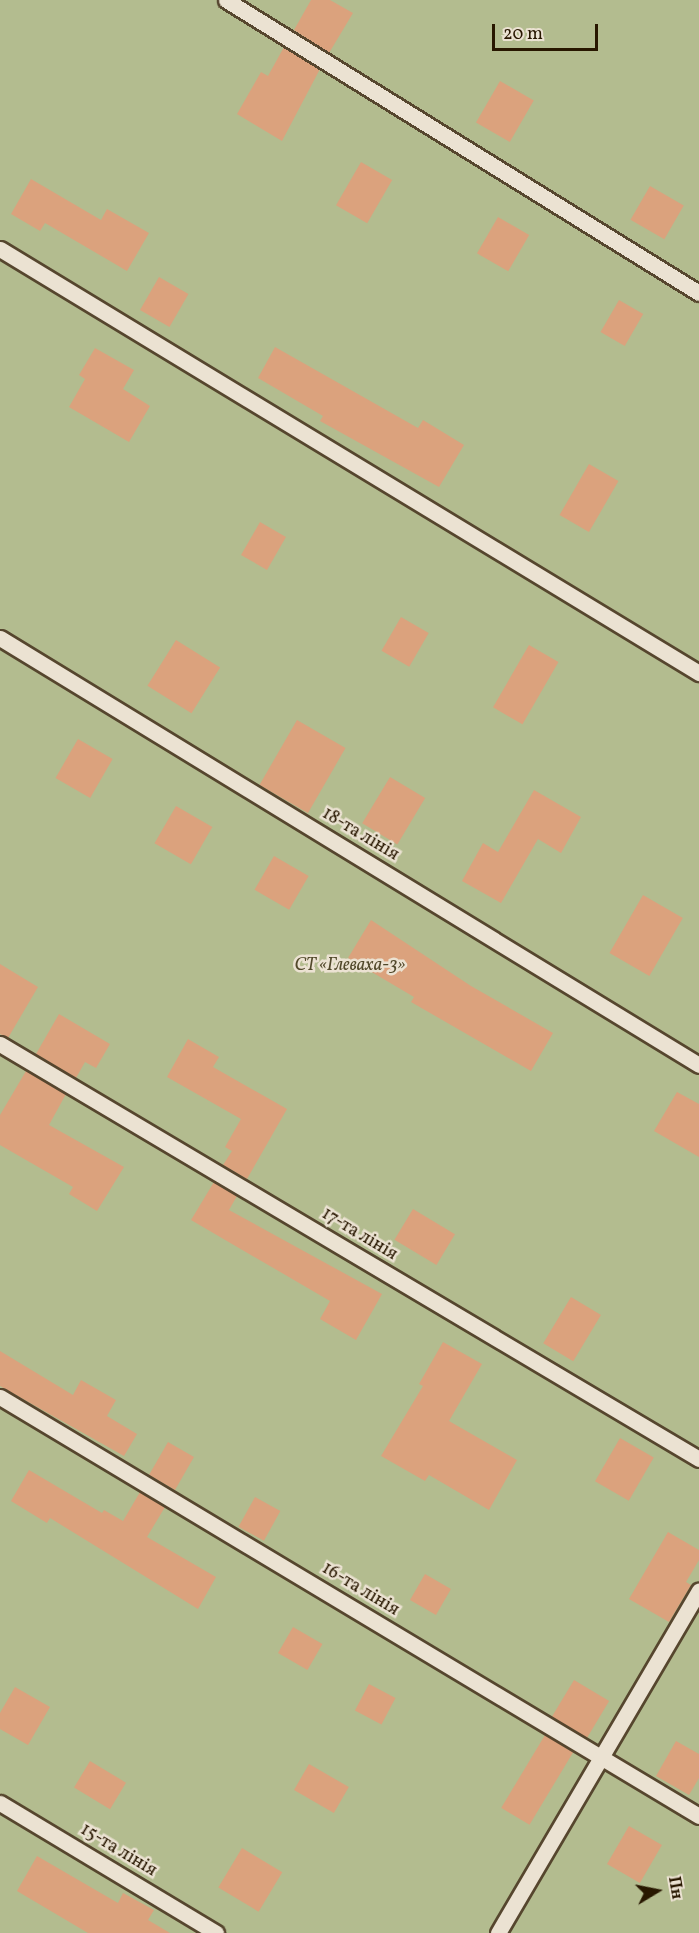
<!DOCTYPE html>
<meta charset="utf-8">
<style>
body{margin:0}
#map{position:relative;width:699px;height:1933px;overflow:hidden;background:#e0d3ba;font-family:Vollkorn,serif}
div>[style]{position:absolute}
.green>*{inset:0;background:#b3bc8f;transform-origin:0 0}
.building>*{inset:0;background:#dba27d;transform-origin:0 0}
.roads{filter:drop-shadow(2px 0 #56462e) drop-shadow(-2px 0 #56462e) drop-shadow(0 2px #56462e) drop-shadow(0 -2px #56462e)}
.lane>*{height:15px;margin:-7.5px;padding:0 7.5px;transform-origin:7.5px;border-radius:7.5px;background:#ebe2d2}
span{translate:-50% -50%;white-space:nowrap;text-align:center;line-height:1.15;-webkit-text-stroke:5px #ebe2d2;paint-order:stroke}
.street-label{font-size:18px;color:#281700}
.park-label{font-size:18px;color:#52492b;font-style:italic}
.north{position:absolute;left:627px;top:1861px;width:60px;height:60px;-webkit-text-stroke:4px #ebe2d2;paint-order:stroke;rotate:80deg;font-size:16px;font-weight:700;line-height:24px;text-align:center;color:#281700}
.north::after{content:'';display:block;margin:auto;width:21px;height:27px;background:#281700;clip-path:polygon(50% 0,100% 100%,50% 72%,0 100%)}
.scale{position:absolute;left:492px;top:24px;width:106px;height:27px;box-sizing:border-box;border:3px solid #281700;border-top:0;padding-left:8px;font-size:18px;line-height:21px;white-space:nowrap;color:#281700;-webkit-text-stroke:4px #ebe2d2;paint-order:stroke}
</style>
<div id="map">
<div class="green">
<div style="left:0;top:0;width:699px;height:1933px"></div>
</div>
<div class="building">
<div style="clip-path:polygon(311px 0,330px 0,353px 13px,329px 53px,294px 30px)"></div>
<div style="clip-path:polygon(284px 47px,320px 69px,282px 141px,237px 114px,261px 72px,268px 76px)"></div>
<div style="left:500px;top:81px;width:39px;height:48px;rotate:30deg"></div>
<div style="left:361px;top:162px;width:36px;height:50px;rotate:30deg"></div>
<div style="clip-path:polygon(31px 179px,101px 220px,107px 209px,149px 233px,127px 271px,45px 223px,40px 231px,11px 214px)"></div>
<div style="left:650px;top:186px;width:39px;height:39px;rotate:30deg"></div>
<div style="left:498px;top:217px;width:36px;height:42px;rotate:30deg"></div>
<div style="left:159px;top:277px;width:34px;height:38px;rotate:30deg"></div>
<div style="left:619px;top:300px;width:28px;height:37px;rotate:30deg"></div>
<div style="clip-path:polygon(275px 347px,418px 428px,423px 420px,464px 445px,439px 487px,320px 421px,323px 416px,258px 378px)"></div>
<div style="clip-path:polygon(95px 348px,134px 370px,123px 389px,150px 406px,129px 442px,69px 407px,85px 379px,79px 375px)"></div>
<div style="left:589px;top:464px;width:34px;height:59px;rotate:30deg"></div>
<div style="left:260px;top:522px;width:30px;height:38px;rotate:30deg"></div>
<div style="left:401px;top:617px;width:32px;height:39px;rotate:30deg"></div>
<div style="left:176px;top:640px;width:52px;height:54px;rotate:32deg"></div>
<div style="left:529px;top:645px;width:34px;height:72px;rotate:30deg"></div>
<div style="left:297px;top:720px;width:56px;height:75px;rotate:30deg"></div>
<div style="left:78px;top:739px;width:40px;height:45px;rotate:30deg"></div>
<div style="left:390px;top:777px;width:41px;height:54px;rotate:31deg"></div>
<div style="clip-path:polygon(534px 790px,581px 817px,561px 853px,538px 839px,501px 903px,462px 881px,483px 843px,498px 852px)"></div>
<div style="left:176px;top:806px;width:42px;height:43px;rotate:30deg"></div>
<div style="left:274px;top:856px;width:40px;height:39px;rotate:30deg"></div>
<div style="left:643px;top:895px;width:46px;height:67px;rotate:30deg"></div>
<div style="clip-path:polygon(371px 920px,471px 986px,553px 1033px,531px 1071px,411px 1002px,414px 997px,348px 958px)"></div>
<div style="clip-path:polygon(0 964px,38px 987px,8px 1038px,0 1034px)"></div>
<div style="clip-path:polygon(59px 1014px,110px 1044px,96px 1068px,85px 1062px,76px 1078px,36px 1054px)"></div>
<div style="clip-path:polygon(188px 1039px,219px 1057px,213px 1067px,287px 1109px,247px 1179px,223px 1165px,232px 1151px,225px 1147px,241px 1119px,167px 1077px)"></div>
<div style="clip-path:polygon(26px 1071px,66px 1094px,49px 1125px,124px 1167px,97px 1211px,69px 1194px,73px 1187px,0 1145px,0 1115px)"></div>
<div style="clip-path:polygon(677px 1092px,699px 1104px,699px 1157px,654px 1131px)"></div>
<div style="clip-path:polygon(214px 1182px,237px 1196px,229px 1210px,382px 1294px,356px 1340px,320px 1319px,330px 1301px,191px 1220px)"></div>
<div style="left:413px;top:1209px;width:49px;height:36px;rotate:31deg"></div>
<div style="left:571px;top:1297px;width:35px;height:54px;rotate:31deg"></div>
<div style="clip-path:polygon(443px 1342px,482px 1364px,449px 1421px,517px 1460px,489px 1510px,429px 1475px,425px 1481px,381px 1456px,423px 1386px,419px 1384px)"></div>
<div style="clip-path:polygon(0 1351px,73px 1395px,81px 1380px,116px 1400px,107px 1416px,137px 1434px,124px 1456px,0 1386px)"></div>
<div style="left:620px;top:1438px;width:39px;height:50px;rotate:30deg"></div>
<div style="left:168px;top:1442px;width:30px;height:38px;rotate:30deg"></div>
<div style="clip-path:polygon(29px 1470px,102px 1513px,104px 1510px,123px 1521px,140px 1492px,165px 1507px,147px 1537px,216px 1577px,198px 1609px,50px 1518px,47px 1523px,11px 1501px)"></div>
<div style="left:255px;top:1497px;width:29px;height:34px;rotate:29deg"></div>
<div style="clip-path:polygon(668px 1532px,699px 1550px,699px 1560px,686px 1582px,691px 1585px,669px 1622px,629px 1599px)"></div>
<div style="left:425px;top:1574px;width:30px;height:30px;rotate:30deg"></div>
<div style="left:293px;top:1627px;width:34px;height:30px;rotate:30deg"></div>
<div style="left:574px;top:1680px;width:41px;height:43px;rotate:31deg"></div>
<div style="left:369px;top:1684px;width:30px;height:30px;rotate:28deg"></div>
<div style="clip-path:polygon(15px 1687px,50px 1707px,28px 1745px,0 1729px,0 1713px)"></div>
<div style="left:545px;top:1735px;width:33px;height:85px;rotate:31deg"></div>
<div style="clip-path:polygon(676px 1741px,699px 1754px,699px 1778px,689px 1795px,656px 1776px)"></div>
<div style="left:90px;top:1761px;width:42px;height:31px;rotate:31deg"></div>
<div style="left:309px;top:1764px;width:46px;height:30px;rotate:30deg"></div>
<div style="left:629px;top:1826px;width:38px;height:44px;rotate:30deg"></div>
<div style="left:242px;top:1848px;width:47px;height:46px;rotate:31deg"></div>
<div style="clip-path:polygon(37px 1856px,118px 1903px,123px 1893px,154px 1910px,148px 1920px,170px 1933px,88px 1933px,17px 1891px)"></div>
</div>
<div class="roads">
<div class="lane">
<div style="left:226px;top:0;width:556px;rotate:31.78deg"></div>
<div style="left:0;top:249px;width:818px;rotate:31.24deg"></div>
<div style="left:0;top:638px;width:819px;rotate:31.42deg"></div>
<div style="left:0;top:1044px;width:813px;rotate:30.7deg"></div>
<div style="left:0;top:1397px;width:815px;rotate:30.94deg"></div>
<div style="left:0;top:1803px;width:252px;rotate:31deg"></div>
<div style="left:498px;top:1933px;width:397px;rotate:-59.6deg"></div>
</div>
</div>
<div class="street-label">
<span style="left:360px;top:835px;rotate:31deg">18-та лінія</span>
<span style="left:359px;top:1235px;rotate:31deg">17-та лінія</span>
<span style="left:360px;top:1590px;rotate:31deg">16-та лінія</span>
<span style="left:118px;top:1851px;rotate:31deg">15-та лінія</span>
</div>
<div class="park-label">
<span style="left:350px;top:966px">СТ «Глеваха-3»</span>
</div>
<div class="north">Пн</div>
<div class="scale">20 m</div>
</div>
